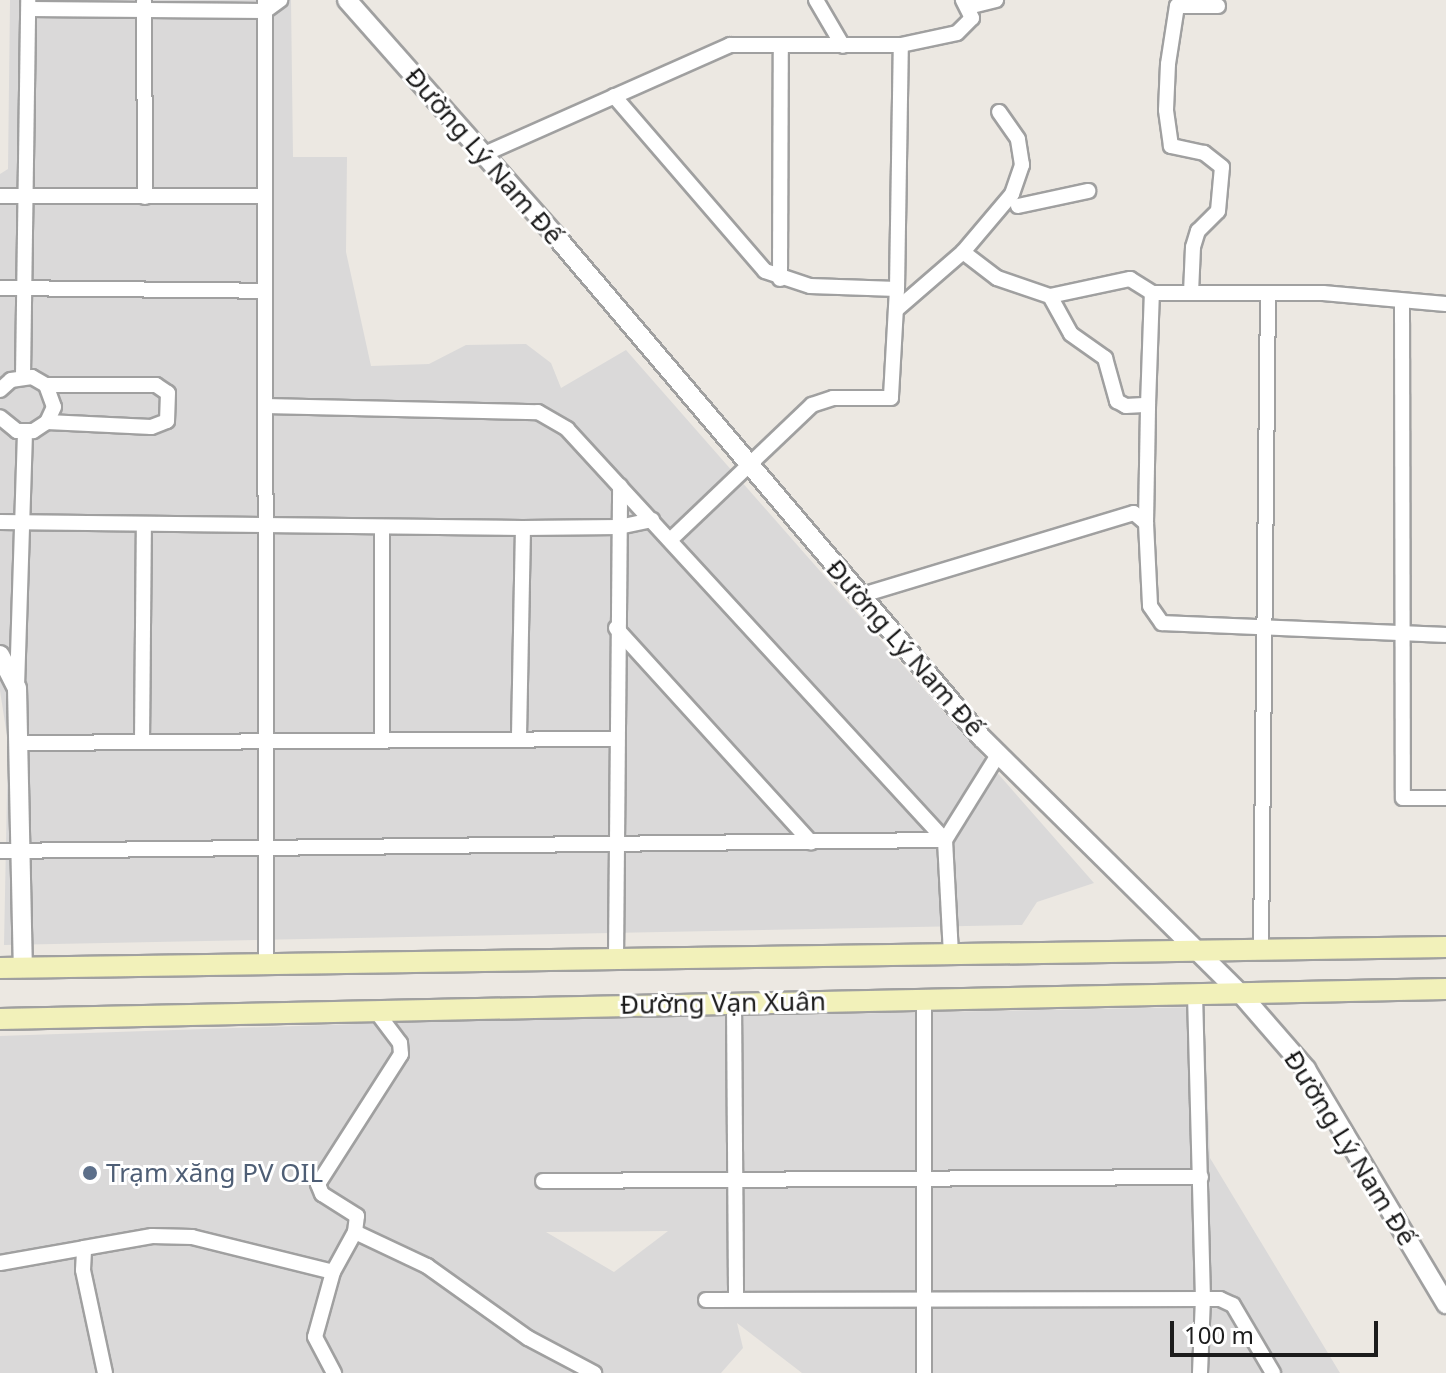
<!DOCTYPE html>
<meta charset="utf-8">
<style>
body{margin:0}
#map{position:relative;width:1446px;height:1373px;overflow:hidden;background:#ece8e2;font-family:"Noto Sans",sans-serif}
div>[style]{position:absolute}
.residential>*{inset:0;background:#dad9d9}
.roads{filter:drop-shadow(2px 0 #a0a0a0) drop-shadow(-2px 0 #a0a0a0) drop-shadow(0 2px #a0a0a0) drop-shadow(0 -2px #a0a0a0)}
.minor>*{height:14px;margin:-7px;padding:0 7px;transform-origin:7px;border-radius:7px;background:#fff}
.tertiary>*{height:18px;margin:-9px;padding:0 9px;transform-origin:9px;border-radius:9px;background:#fff}
.secondary>*{height:20px;margin:-10px;padding:0 10px;transform-origin:10px;border-radius:10px;background:#f2f1ba}
.dots>*{width:22px;height:22px;translate:-50% -50%;box-sizing:border-box;border:4px solid #fff;border-radius:50%}
span{translate:-50% -50%;white-space:nowrap;text-align:center;line-height:1.15;-webkit-text-stroke:6px #fff;paint-order:stroke}
.street-label{font-size:26px;color:#1c1c1c}
.service-label{font-size:26px;color:#4e5e75}
.left{translate:0 -50%;text-align:left}
.scale{position:absolute;left:1170px;top:1321px;width:208px;height:36px;box-sizing:border-box;border:4px solid #1c1c1c;border-top:0;padding-left:10px;font-size:24px;line-height:28px;white-space:nowrap;color:#1c1c1c;-webkit-text-stroke:6px #fff;paint-order:stroke}
</style>
<div id="map">
<div class="residential">
<div style="clip-path:polygon(10px 0,291px 0,293px 157px,347px 157px,346px 252px,371px 366px,429px 364px,466px 345px,526px 344px,551px 363px,561px 388px,626px 350px,1094px 883px,1037px 902px,1022px 925px,4px 945px,8px 742px,0 691px,0 174px,8px 169px)"></div>
<div style="clip-path:polygon(evenodd,1204px 1007px,1210px 1158px,1340px 1373px,802px 1373px,737px 1323px,743px 1348px,721px 1373px,0 1373px,0 1036px,443px 1021px,1204px 1007px,668px 1231px,614px 1272px,546px 1232px,668px 1231px)"></div>
</div>
<div class="roads">
<div class="minor">
<div style="left:265px;top:0;width:964px;rotate:89.94deg"></div>
<div style="left:816px;top:0;width:53px;rotate:59.6deg"></div>
<div style="left:144px;top:1px;width:196px;rotate:89.7deg"></div>
<div style="left:968px;top:7px;width:29px;rotate:-14deg"></div>
<div style="left:29px;top:9px;width:236px;rotate:0.5deg"></div>
<div style="left:265px;top:11px;width:19px;rotate:-36deg"></div>
<div style="left:614px;top:96px;width:231px;rotate:49.2deg"></div>
<div style="left:765px;top:271px;width:47px;rotate:18.4deg"></div>
<div style="left:810px;top:286px;width:87px;rotate:2deg"></div>
<div style="left:897px;top:289px;width:109px;rotate:93.2deg"></div>
<div style="left:891px;top:398px;width:58px;rotate:180deg"></div>
<div style="left:833px;top:398px;width:22px;rotate:162deg"></div>
<div style="left:812px;top:405px;width:196px;rotate:136.4deg"></div>
<div style="left:482px;top:155px;width:271px;rotate:-23.9deg"></div>
<div style="left:730px;top:45px;width:171px"></div>
<div style="left:901px;top:45px;width:57px;rotate:-12.1deg"></div>
<div style="left:957px;top:33px;width:21px;rotate:-45deg"></div>
<div style="left:972px;top:18px;width:20px;rotate:-117deg"></div>
<div style="left:0;top:196px;width:265px"></div>
<div style="left:1018px;top:206px;width:72px;rotate:-12.1deg"></div>
<div style="left:963px;top:252px;width:76px;rotate:-49.8deg"></div>
<div style="left:1012px;top:194px;width:31px;rotate:-71deg"></div>
<div style="left:1022px;top:165px;width:26px;rotate:-99deg"></div>
<div style="left:1018px;top:139px;width:33px;rotate:-125deg"></div>
<div style="left:780px;top:279px;width:233px;rotate:-89.8deg"></div>
<div style="left:0;top:288px;width:265px;rotate:0.6deg"></div>
<div style="left:897px;top:289px;width:244px;rotate:-89.1deg"></div>
<div style="left:1191px;top:293px;width:46px;rotate:-87.5deg"></div>
<div style="left:1193px;top:247px;width:17px;rotate:-73deg"></div>
<div style="left:1198px;top:231px;width:28px;rotate:-45deg"></div>
<div style="left:1218px;top:211px;width:44px;rotate:-84.8deg"></div>
<div style="left:1222px;top:167px;width:23px;rotate:-142deg"></div>
<div style="left:1204px;top:153px;width:34px;rotate:-168deg"></div>
<div style="left:1171px;top:146px;width:36px;rotate:-98deg"></div>
<div style="left:1166px;top:110px;width:46px;rotate:-87.5deg"></div>
<div style="left:1168px;top:64px;width:59px;rotate:-81.2deg"></div>
<div style="left:1177px;top:6px;width:41px"></div>
<div style="left:1050px;top:296px;width:82px;rotate:-12deg"></div>
<div style="left:1130px;top:279px;width:26px;rotate:32deg"></div>
<div style="left:1402px;top:303px;width:495px;rotate:89.9deg"></div>
<div style="left:1403px;top:798px;width:43px"></div>
<div style="left:896px;top:310px;width:89px;rotate:-40.9deg"></div>
<div style="left:963px;top:252px;width:43px;rotate:37.4deg"></div>
<div style="left:997px;top:278px;width:56px;rotate:18.8deg"></div>
<div style="left:1050px;top:296px;width:43px;rotate:61.1deg"></div>
<div style="left:1071px;top:334px;width:42px;rotate:35.2deg"></div>
<div style="left:1105px;top:358px;width:45px;rotate:74.4deg"></div>
<div style="left:1117px;top:401px;width:10px;rotate:29deg"></div>
<div style="left:1126px;top:406px;width:22px;rotate:-3deg"></div>
<div style="left:1148px;top:405px;width:112px;rotate:-88deg"></div>
<div style="left:1152px;top:293px;width:171px"></div>
<div style="left:1323px;top:293px;width:123px;rotate:5.1deg"></div>
<div style="left:23px;top:376px;width:376px;rotate:-89.2deg"></div>
<div style="left:46px;top:385px;width:110px"></div>
<div style="left:156px;top:385px;width:14px;rotate:34deg"></div>
<div style="left:168px;top:393px;width:28px;rotate:92deg"></div>
<div style="left:167px;top:421px;width:17px;rotate:159deg"></div>
<div style="left:151px;top:427px;width:104px;rotate:-177.2deg"></div>
<div style="left:0;top:390px;width:15px;rotate:-42deg"></div>
<div style="left:11px;top:380px;width:21px;rotate:-8deg"></div>
<div style="left:32px;top:377px;width:16px;rotate:30deg"></div>
<div style="left:46px;top:385px;width:23px;rotate:70deg"></div>
<div style="left:54px;top:407px;width:17px;rotate:115deg"></div>
<div style="left:47px;top:422px;width:17px;rotate:147deg"></div>
<div style="left:33px;top:431px;width:16px;rotate:180deg"></div>
<div style="left:17px;top:431px;width:22px;rotate:-141deg"></div>
<div style="left:265px;top:406px;width:273px;rotate:1.3deg"></div>
<div style="left:538px;top:412px;width:34px;rotate:30deg"></div>
<div style="left:567px;top:429px;width:558px;rotate:47.4deg"></div>
<div style="left:945px;top:840px;width:113px;rotate:87deg"></div>
<div style="left:0;top:522px;width:523px;rotate:0.66deg"></div>
<div style="left:523px;top:528px;width:96px;rotate:-0.6deg"></div>
<div style="left:619px;top:527px;width:34px;rotate:-12deg"></div>
<div style="left:1146px;top:523px;width:118px;rotate:-89deg"></div>
<div style="left:382px;top:527px;width:210px;rotate:90deg"></div>
<div style="left:859px;top:596px;width:287px;rotate:-16.8deg"></div>
<div style="left:1134px;top:513px;width:16px;rotate:40deg"></div>
<div style="left:1146px;top:523px;width:83px;rotate:87.2deg"></div>
<div style="left:1150px;top:606px;width:21px;rotate:55deg"></div>
<div style="left:1162px;top:623px;width:284px;rotate:2.4deg"></div>
<div style="left:616px;top:628px;width:290px;rotate:47.7deg"></div>
<div style="left:17px;top:687px;width:254px;rotate:-88.2deg"></div>
<div style="left:519px;top:736px;width:208px;rotate:-88.9deg"></div>
<div style="left:142px;top:742px;width:216px;rotate:-89.5deg"></div>
<div style="left:21px;top:743px;width:593px;rotate:-0.39deg"></div>
<div style="left:0;top:851px;width:945px;rotate:-0.67deg"></div>
<div style="left:945px;top:840px;width:100px;rotate:-58.1deg"></div>
<div style="left:1261px;top:948px;width:655px;rotate:-89.39deg"></div>
<div style="left:616px;top:958px;width:472px;rotate:-89.5deg"></div>
<div style="left:1195px;top:994px;width:304px;rotate:88.5deg"></div>
<div style="left:1203px;top:1298px;width:75px;rotate:92.3deg"></div>
<div style="left:734px;top:1003px;width:295px;rotate:89.6deg"></div>
<div style="left:543px;top:1181px;width:658px;rotate:-0.35deg"></div>
<div style="left:355px;top:1232px;width:16px;rotate:-83deg"></div>
<div style="left:357px;top:1216px;width:41px;rotate:-147.8deg"></div>
<div style="left:322px;top:1194px;width:11px;rotate:-112deg"></div>
<div style="left:318px;top:1184px;width:154px;rotate:-57.4deg"></div>
<div style="left:401px;top:1054px;width:11px;rotate:-95deg"></div>
<div style="left:400px;top:1043px;width:41px;rotate:-127.1deg"></div>
<div style="left:0;top:1263px;width:85px;rotate:-10.1deg"></div>
<div style="left:333px;top:1272px;width:67px;rotate:105.5deg"></div>
<div style="left:315px;top:1337px;width:41px;rotate:62.2deg"></div>
<div style="left:706px;top:1300px;width:514px;rotate:-0.11deg"></div>
<div style="left:1220px;top:1299px;width:14px;rotate:25deg"></div>
<div style="left:1233px;top:1305px;width:79px;rotate:59.5deg"></div>
<div style="left:105px;top:1373px;width:105px;rotate:-102.1deg"></div>
<div style="left:83px;top:1270px;width:22px;rotate:-87deg"></div>
<div style="left:84px;top:1248px;width:69px;rotate:-10deg"></div>
<div style="left:152px;top:1236px;width:40px;rotate:1.4deg"></div>
<div style="left:192px;top:1237px;width:145px;rotate:13.9deg"></div>
<div style="left:333px;top:1272px;width:46px;rotate:-61.2deg"></div>
<div style="left:355px;top:1232px;width:80px;rotate:25.3deg"></div>
<div style="left:427px;top:1266px;width:124px;rotate:35.5deg"></div>
<div style="left:528px;top:1338px;width:75px;rotate:27.9deg"></div>
<div style="left:924px;top:1373px;width:374px;rotate:-90deg"></div>
</div>
<div class="tertiary">
<div style="left:347px;top:0;width:320px;rotate:48.5deg"></div>
<div style="left:559px;top:240px;width:653px;rotate:49.66deg"></div>
<div style="left:982px;top:738px;width:363px;rotate:44.7deg"></div>
<div style="left:1240px;top:993px;width:101px;rotate:49deg"></div>
<div style="left:1306px;top:1069px;width:274px;rotate:59.2deg"></div>
<div style="left:0;top:655px;width:37px;rotate:63deg"></div>
<div style="left:17px;top:688px;width:280px;rotate:88.8deg"></div>
</div>
<div class="secondary">
<div style="left:0;top:968px;width:1446px;rotate:-0.83deg"></div>
<div style="left:0;top:1019px;width:1446px;rotate:-1.19deg"></div>
</div>
</div>
<div class="dots">
<div style="left:90px;top:1173px;background:#5c6f8a"></div>
</div>
<div class="street-label">
<span style="left:484px;top:156px;rotate:49deg">Đường Lý Nam Đế</span>
<span style="left:905px;top:648px;rotate:49deg">Đường Lý Nam Đế</span>
<span style="left:723px;top:1003px;rotate:-1deg">Đường Vạn Xuân</span>
<span style="left:1350px;top:1148px;rotate:58deg">Đường Lý Nam Đế</span>
</div>
<div class="service-label">
<span class="left" style="left:106px;top:1173px">Trạm xăng PV OIL</span>
</div>
<div class="scale">100 m</div>
</div>
